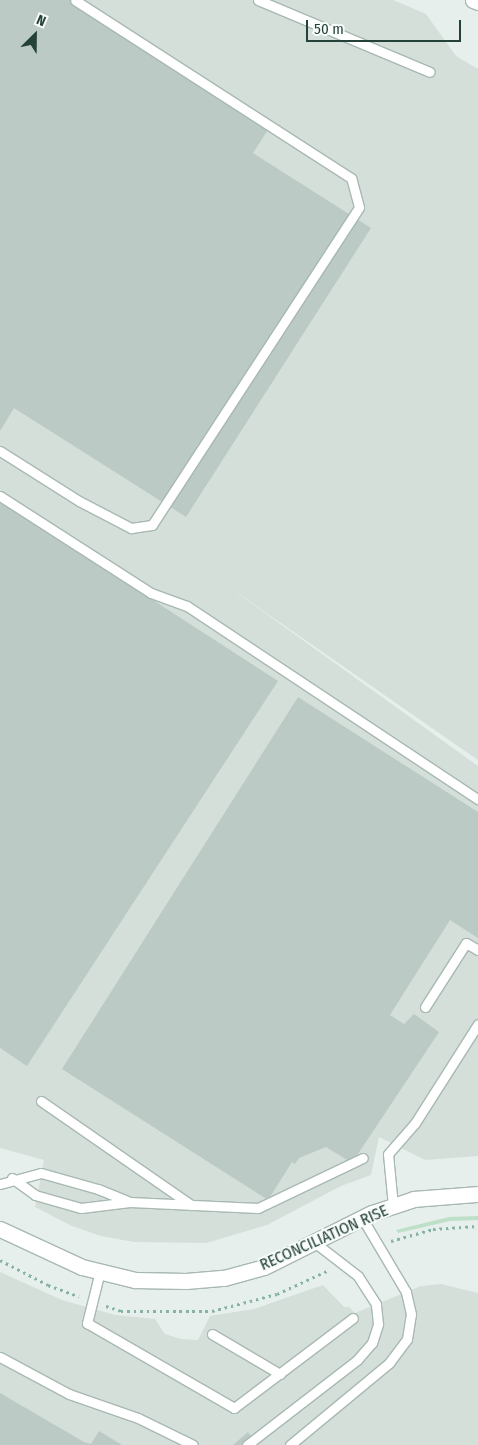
<!DOCTYPE html>
<style>
body{margin:0}
#map{position:relative;width:478px;height:1445px;overflow:hidden;background:#e6efeb;font-family:"Fira Sans Condensed",sans-serif}
div>[style]{position:absolute}
.built>*{inset:0;background:#d4dfda}
.green>*{inset:0;background:#bfe0c8}
.building>*{inset:0;background:#bbcac4}
.path>*{height:3px;margin-top:-1.5px;transform-origin:0;background:repeating-linear-gradient(90deg,#86b3a5 0 2.5px,transparent 0 6.5px)}
.roads{filter:drop-shadow(1px 0 #a8b8b2) drop-shadow(-1px 0 #a8b8b2) drop-shadow(0 1px #a8b8b2) drop-shadow(0 -1px #a8b8b2)}
.service>*{height:9px;margin:-4.5px;padding:0 4.5px;transform-origin:4.5px;border-radius:4.5px;background:#fff}
.minor>*{height:15px;margin:-7.5px;padding:0 7.5px;transform-origin:7.5px;border-radius:7.5px;background:#fff}
span{translate:-50% -50%;white-space:nowrap;text-align:center;line-height:1.15;-webkit-text-stroke:4px #f7fbf9;paint-order:stroke}
.street-label{font-size:16px;color:#24423a}
.north{position:absolute;left:10px;top:10px;width:50px;height:50px;-webkit-text-stroke:4px #f7fbf9;paint-order:stroke;rotate:23deg;font-size:14px;font-weight:700;line-height:20px;text-align:center;color:#24423a}
.north::after{content:'';display:block;margin:auto;width:18px;height:22px;background:#24423a;clip-path:polygon(50% 0,100% 100%,50% 72%,0 100%)}
.scale{position:absolute;left:306px;top:20px;width:155px;height:22px;box-sizing:border-box;border:2px solid #24423a;border-top:0;padding-left:6px;font-size:15px;line-height:18px;white-space:nowrap;color:#24423a;-webkit-text-stroke:4px #f7fbf9;paint-order:stroke}
</style>
<div id="map">
<div class="built">
<div style="clip-path:polygon(0 0,393px 0,426px 14px,456px 56px,478px 69px,478px 760px,226px 585px,478px 766px,478px 1156px,425px 1160px,379px 1137px,371px 1175px,341px 1186px,267px 1225px,206px 1243px,134px 1242px,101px 1236px,72px 1226px,35px 1207px,44px 1160px,0 1148px)"></div>
<div style="clip-path:polygon(0 1272px,62px 1300px,115px 1315px,155px 1319px,165px 1334px,181px 1339px,198px 1340px,210px 1316px,254px 1309px,323px 1285px,344px 1307px,349px 1307px,355px 1313px,421px 1286px,441px 1284px,478px 1293px,478px 1445px,0 1445px)"></div>
</div>
<div class="green">
<div style="clip-path:polygon(478px 1216px,478px 1220px,450px 1221px,398px 1233px,396px 1230px,449px 1217px)"></div>
</div>
<div class="building">
<div style="clip-path:polygon(0 0,81px 0,273px 122px,253px 153px,371px 228px,186px 517px,14px 408px,0 431px)"></div>
<div style="clip-path:polygon(0 501px,278px 681px,27px 1066px,0 1048px)"></div>
<div style="clip-path:polygon(298px 697px,478px 812px,478px 938px,450px 920px,390px 1015px,404px 1024px,414px 1014px,439px 1032px,352px 1163px,326px 1147px,299px 1158px,295px 1164px,292px 1162px,268px 1200px,62px 1069px)"></div>
<div style="clip-path:polygon(0 1393px,84px 1442px,91px 1444px,99px 1431px,122px 1445px,0 1445px)"></div>
<div style="clip-path:polygon(248px 1432px,258px 1445px,233px 1445px)"></div>
</div>
<div class="path">
<div style="left:391px;top:1241px;width:44px;rotate:-15.9deg"></div>
<div style="left:433px;top:1229px;width:45px;rotate:-3.8deg"></div>
<div style="left:0;top:1260px;width:54px;rotate:27.5deg"></div>
<div style="left:48px;top:1285px;width:33px;rotate:20deg"></div>
<div style="left:106px;top:1306px;width:16px;rotate:18deg"></div>
<div style="left:121px;top:1311px;width:91px"></div>
<div style="left:212px;top:1311px;width:67px;rotate:-14.7deg"></div>
<div style="left:277px;top:1294px;width:57px;rotate:-24.8deg"></div>
</div>
<div class="roads">
<div class="service">
<div style="left:258px;top:0;width:186px;rotate:22.7deg"></div>
<div style="left:0;top:451px;width:93px;rotate:32.3deg"></div>
<div style="left:79px;top:501px;width:59px;rotate:27.4deg"></div>
<div style="left:131px;top:528px;width:21px;rotate:-8deg"></div>
<div style="left:152px;top:525px;width:379px;rotate:-56.9deg"></div>
<div style="left:359px;top:207px;width:30px;rotate:-105deg"></div>
<div style="left:351px;top:178px;width:328px;rotate:-147.2deg"></div>
<div style="left:0;top:496px;width:179px;rotate:32.7deg"></div>
<div style="left:151px;top:593px;width:38px;rotate:20deg"></div>
<div style="left:187px;top:606px;width:349px;rotate:33.6deg"></div>
<div style="left:425px;top:1007px;width:76px;rotate:-57.4deg"></div>
<div style="left:466px;top:943px;width:14px;rotate:30deg"></div>
<div style="left:41px;top:1101px;width:183px;rotate:34.7deg"></div>
<div style="left:12px;top:1178px;width:29px;rotate:36deg"></div>
<div style="left:35px;top:1195px;width:48px;rotate:15.8deg"></div>
<div style="left:81px;top:1208px;width:49px;rotate:-7deg"></div>
<div style="left:130px;top:1202px;width:128px;rotate:2.7deg"></div>
<div style="left:258px;top:1208px;width:116px;rotate:-25.5deg"></div>
<div style="left:0;top:1184px;width:42px;rotate:-15deg"></div>
<div style="left:41px;top:1173px;width:59px;rotate:15.7deg"></div>
<div style="left:98px;top:1189px;width:35px;rotate:22deg"></div>
<div style="left:393px;top:1206px;width:52px;rotate:-95.5deg"></div>
<div style="left:388px;top:1154px;width:41px;rotate:-48.9deg"></div>
<div style="left:415px;top:1123px;width:117px;rotate:-57.5deg"></div>
<div style="left:100px;top:1271px;width:54px;rotate:104deg"></div>
<div style="left:87px;top:1323px;width:170px;rotate:30deg"></div>
<div style="left:234px;top:1408px;width:149px;rotate:-37.1deg"></div>
<div style="left:212px;top:1334px;width:79px;rotate:30.5deg"></div>
<div style="left:0;top:1357px;width:78px;rotate:28.2deg"></div>
<div style="left:69px;top:1394px;width:73px;rotate:19.2deg"></div>
<div style="left:138px;top:1418px;width:61px;rotate:26.1deg"></div>
<div style="left:247px;top:1445px;width:139px;rotate:-37.7deg"></div>
<div style="left:357px;top:1360px;width:23px;rotate:-49deg"></div>
<div style="left:372px;top:1343px;width:20px;rotate:-72deg"></div>
<div style="left:378px;top:1324px;width:20px;rotate:-96deg"></div>
<div style="left:376px;top:1304px;width:33px;rotate:-123deg"></div>
<div style="left:358px;top:1276px;width:56px;rotate:-142.3deg"></div>
<div style="left:290px;top:1445px;width:129px;rotate:-39.6deg"></div>
<div style="left:389px;top:1363px;width:30px;rotate:-53deg"></div>
<div style="left:407px;top:1339px;width:25px;rotate:-81deg"></div>
<div style="left:411px;top:1314px;width:23px;rotate:-103deg"></div>
<div style="left:406px;top:1292px;width:86px;rotate:-120.7deg"></div>
</div>
<div class="minor">
<div style="left:473px;top:0;width:5px;rotate:22deg"></div>
<div style="left:0;top:1229px;width:90px;rotate:24.9deg"></div>
<div style="left:82px;top:1267px;width:55px;rotate:13.8deg"></div>
<div style="left:135px;top:1280px;width:51px;rotate:1.1deg"></div>
<div style="left:186px;top:1281px;width:38px;rotate:-5deg"></div>
<div style="left:224px;top:1278px;width:41px;rotate:-15.4deg"></div>
<div style="left:264px;top:1267px;width:121px;rotate:-26.6deg"></div>
<div style="left:372px;top:1213px;width:44px;rotate:-18.4deg"></div>
<div style="left:414px;top:1199px;width:64px;rotate:-4.5deg"></div>
</div>
</div>
<div class="street-label">
<span style="left:324px;top:1238px;rotate:-24deg">RECONCILIATION RISE</span>
</div>
<div class="north">N</div>
<div class="scale">50 m</div>
</div>
